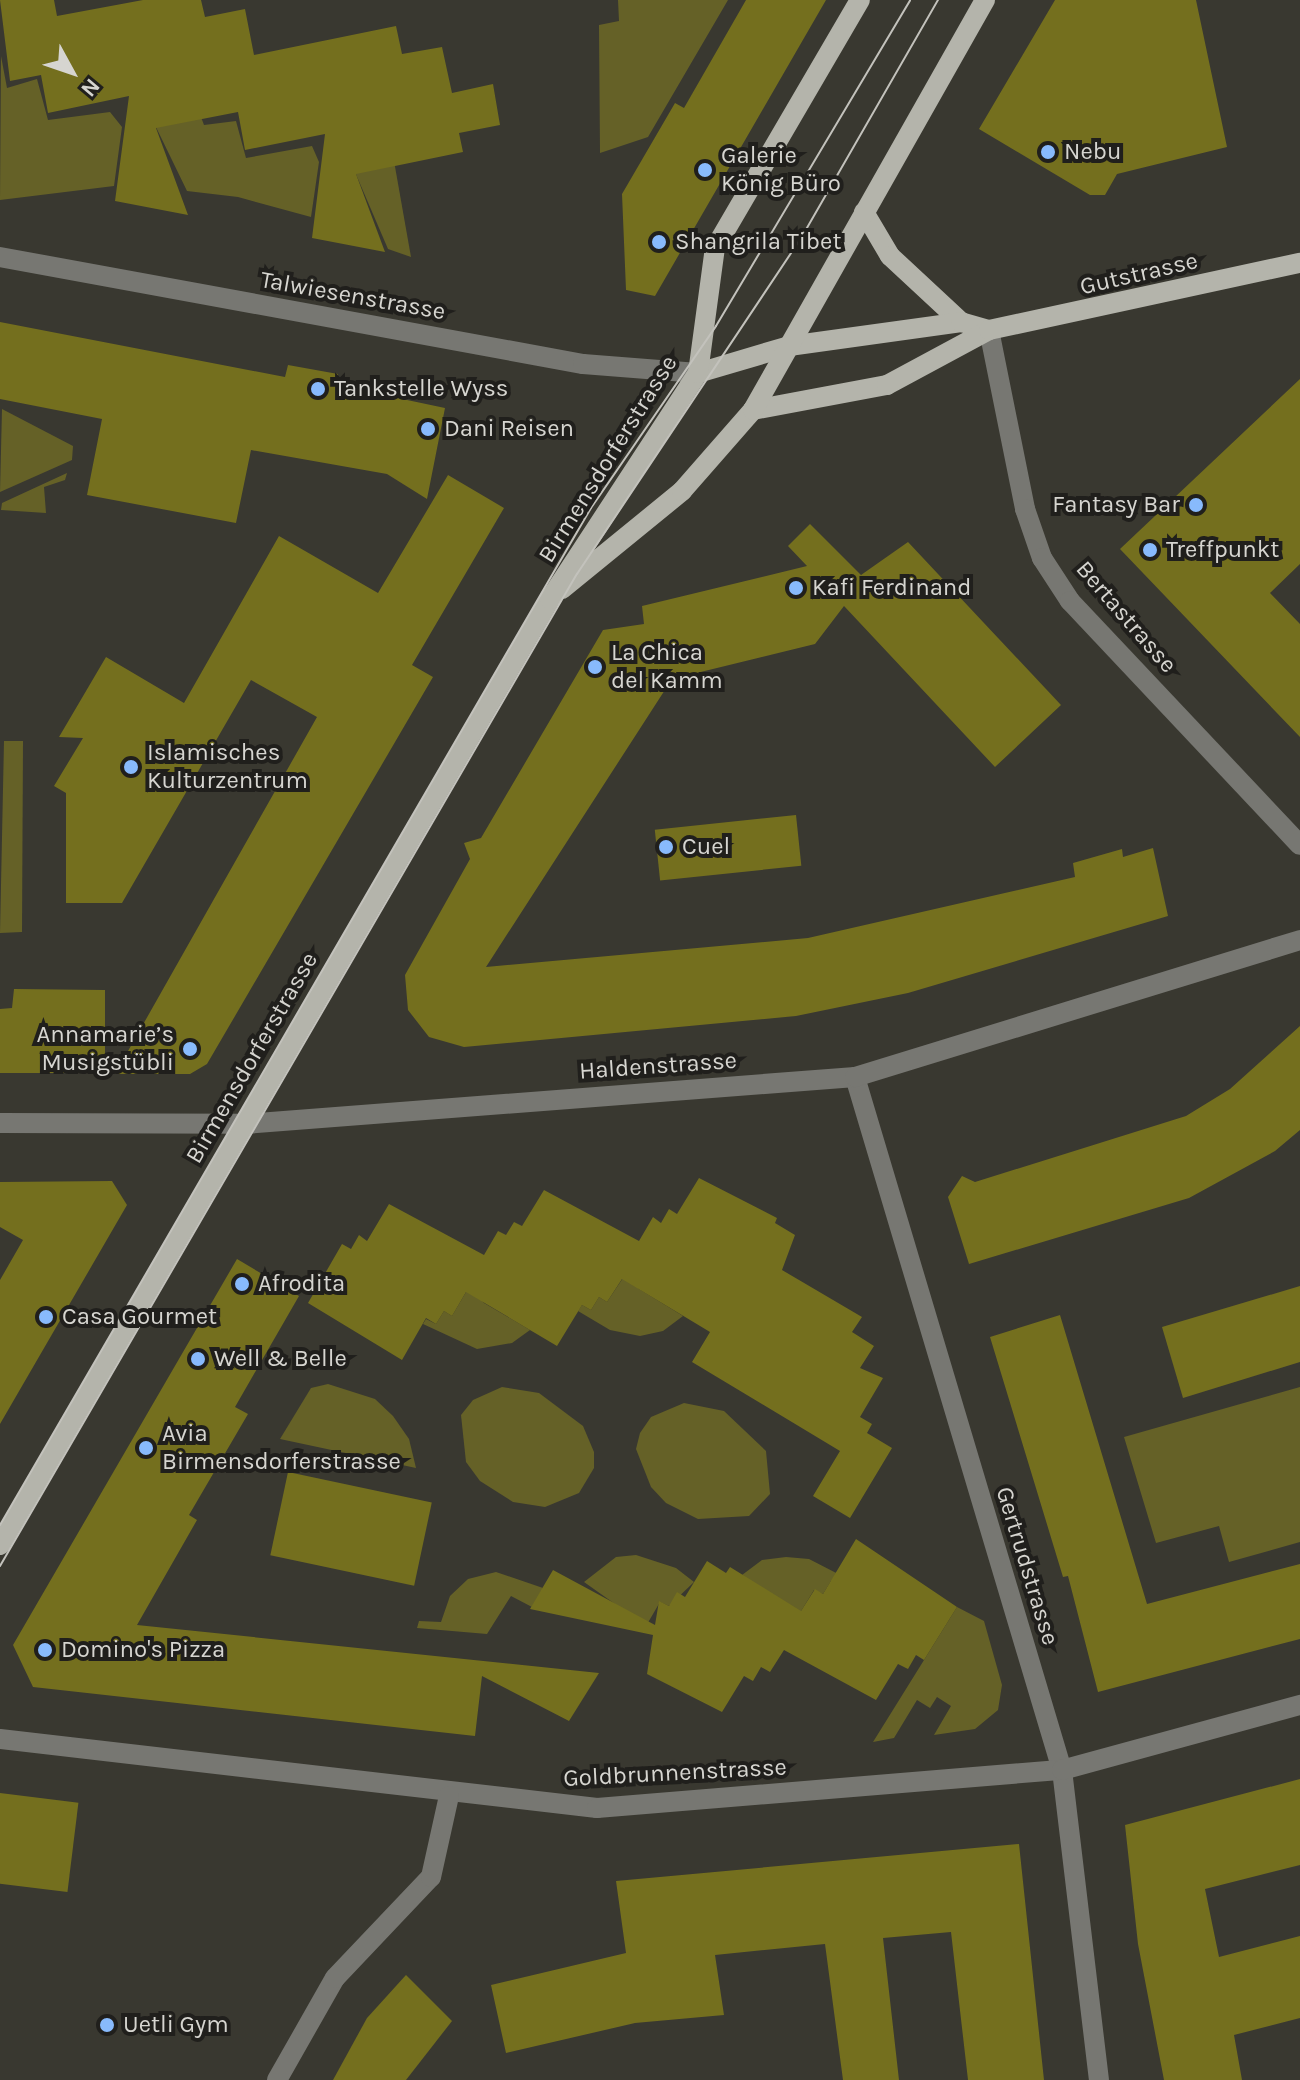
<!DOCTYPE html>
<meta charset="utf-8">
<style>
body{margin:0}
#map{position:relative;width:1300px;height:2080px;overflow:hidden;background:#393830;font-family:Karla,sans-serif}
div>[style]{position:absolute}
.green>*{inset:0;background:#656127}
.building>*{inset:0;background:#746f1e;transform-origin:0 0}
.minor>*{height:20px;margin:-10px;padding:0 10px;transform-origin:10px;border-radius:10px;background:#777772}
.major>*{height:20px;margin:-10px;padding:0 10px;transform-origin:10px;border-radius:10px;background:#b4b4ab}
.tram>*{height:2px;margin:-1px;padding:0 1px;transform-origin:1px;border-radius:1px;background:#c3c2bc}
.dots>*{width:22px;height:22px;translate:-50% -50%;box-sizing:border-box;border:4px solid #201f1c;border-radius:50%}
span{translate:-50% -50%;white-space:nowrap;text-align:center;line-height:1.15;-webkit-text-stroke:8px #201f1c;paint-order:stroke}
.poi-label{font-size:24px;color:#d6d5d0}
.left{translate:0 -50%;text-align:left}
.right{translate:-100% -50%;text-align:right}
.street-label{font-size:24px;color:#d6d5d0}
.north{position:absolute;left:32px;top:32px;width:80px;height:80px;-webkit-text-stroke:6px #201f1c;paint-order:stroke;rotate:130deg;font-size:22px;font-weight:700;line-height:32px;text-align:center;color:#d6d5d0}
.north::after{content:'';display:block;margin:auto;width:28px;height:36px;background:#d6d5d0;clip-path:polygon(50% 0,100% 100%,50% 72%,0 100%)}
</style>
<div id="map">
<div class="green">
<div style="clip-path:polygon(618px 0,728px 0,648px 137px,600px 153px,599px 25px,619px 21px)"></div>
<div style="clip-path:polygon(1px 56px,7px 88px,37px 79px,48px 120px,110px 112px,122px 127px,114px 186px,0 200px)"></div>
<div style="clip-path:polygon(195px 101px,204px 125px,236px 121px,246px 158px,312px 146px,319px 162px,311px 217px,238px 197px,187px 191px,154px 123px)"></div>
<div style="clip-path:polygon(391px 144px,411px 257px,388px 249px,349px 158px)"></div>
<div style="clip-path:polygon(2px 409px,73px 446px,72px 460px,0 492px)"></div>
<div style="clip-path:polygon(67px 473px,65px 480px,44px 487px,46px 513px,1px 510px,2px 503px)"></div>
<div style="clip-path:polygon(4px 741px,23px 741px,22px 932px,0 933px)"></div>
<div style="clip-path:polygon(625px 1275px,639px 1289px,683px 1316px,663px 1331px,640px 1336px,610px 1330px,578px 1311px,582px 1305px,591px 1310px,599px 1297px,607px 1302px)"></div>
<div style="clip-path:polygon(469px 1287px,484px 1303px,530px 1330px,512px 1343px,477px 1349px,423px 1324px,426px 1319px,436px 1324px,444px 1311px,452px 1316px)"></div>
<div style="clip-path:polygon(328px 1384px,375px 1399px,393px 1416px,409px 1439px,416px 1468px,280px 1439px,311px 1388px)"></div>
<div style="clip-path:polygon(502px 1387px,539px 1393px,583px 1426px,594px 1452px,594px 1468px,579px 1493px,545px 1507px,513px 1502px,480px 1481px,466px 1462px,461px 1415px,473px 1400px)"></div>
<div style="clip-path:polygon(1300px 1387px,1300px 1542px,1229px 1562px,1219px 1526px,1156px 1543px,1124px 1437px)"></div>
<div style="clip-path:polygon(684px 1403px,724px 1411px,766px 1451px,770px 1494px,749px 1516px,698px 1519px,666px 1503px,651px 1487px,636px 1449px,640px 1433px,651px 1417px)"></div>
<div style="clip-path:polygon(636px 1555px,676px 1568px,694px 1582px,669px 1606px,660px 1602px,646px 1626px,584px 1582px,616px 1557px)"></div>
<div style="clip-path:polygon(786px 1557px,809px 1559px,844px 1577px,839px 1585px,831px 1581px,823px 1594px,814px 1590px,798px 1616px,742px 1575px,762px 1560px)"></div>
<div style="clip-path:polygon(496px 1572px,543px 1588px,532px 1607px,511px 1596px,487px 1634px,417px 1628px,419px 1621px,441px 1622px,450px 1596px,468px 1579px)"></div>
<div style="clip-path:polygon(957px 1607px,984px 1621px,1002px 1685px,998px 1710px,975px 1729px,934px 1735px,951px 1706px,937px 1697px,930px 1708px,917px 1700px,894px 1738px,873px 1742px)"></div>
</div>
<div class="building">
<div style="clip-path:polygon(0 0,54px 0,57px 16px,143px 0,201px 0,205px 17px,245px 9px,254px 55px,396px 26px,402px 54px,442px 47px,452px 93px,493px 84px,500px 125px,459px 133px,463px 152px,356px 174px,385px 252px,312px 238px,325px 134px,245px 150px,238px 112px,156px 128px,188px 215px,115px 201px,129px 96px,48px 113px,41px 75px,10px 81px)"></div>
<div style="clip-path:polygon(746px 0,826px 0,655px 296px,626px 290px,622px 194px,675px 103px,684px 108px)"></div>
<div style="clip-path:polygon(1055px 0,1196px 0,1227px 147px,1117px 174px,1105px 195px,1090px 195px,979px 129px)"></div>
<div style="clip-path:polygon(0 322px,285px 377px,288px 365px,338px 374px,336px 385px,445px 408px,427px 499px,387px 474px,251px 450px,236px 523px,87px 495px,102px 419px,0 399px)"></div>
<div style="clip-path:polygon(1300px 379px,1300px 564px,1270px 593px,1300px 624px,1300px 737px,1120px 549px)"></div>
<div style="clip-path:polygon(448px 475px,504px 508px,412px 665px,433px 677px,207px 1064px,190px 1074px,115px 1074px,317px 717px,251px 680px,122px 903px,66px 903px,66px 793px,54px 786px,83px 738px,59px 737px,106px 657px,184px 703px,279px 536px,378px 593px)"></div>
<div style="clip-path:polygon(810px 524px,861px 575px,908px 542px,1061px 705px,995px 767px,844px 606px,815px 644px,672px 679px,486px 967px,808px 938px,1075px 877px,1073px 863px,1122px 849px,1123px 857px,1153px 848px,1168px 916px,908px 993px,796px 1016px,464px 1047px,429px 1037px,408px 1010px,405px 975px,470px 859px,464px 843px,481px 838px,603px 630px,644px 624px,642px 606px,807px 566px,788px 546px)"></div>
<div style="left:796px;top:815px;width:51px;height:142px;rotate:84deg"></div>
<div style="clip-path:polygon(14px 989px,105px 990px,105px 1073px,0 1073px,0 1009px,12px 1008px)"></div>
<div style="clip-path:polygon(1300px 1026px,1300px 1130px,1275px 1151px,1189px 1198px,969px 1264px,948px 1197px,962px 1176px,975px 1182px,1186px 1116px,1230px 1089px)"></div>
<div style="clip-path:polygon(699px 1178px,777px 1218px,775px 1223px,795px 1235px,782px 1270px,862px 1317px,852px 1332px,874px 1346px,860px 1368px,883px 1378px,860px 1417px,872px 1424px,867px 1433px,892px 1448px,850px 1518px,813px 1496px,840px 1451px,692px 1362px,710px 1332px,622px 1279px,607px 1302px,599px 1297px,591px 1310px,582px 1305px,557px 1346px,466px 1292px,452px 1316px,444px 1311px,436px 1324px,426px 1318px,402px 1360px,308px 1303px,342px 1244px,351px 1249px,359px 1235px,367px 1241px,389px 1204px,484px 1255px,498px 1231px,506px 1235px,514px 1222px,522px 1226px,544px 1190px,639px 1241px,653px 1217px,661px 1223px,669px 1209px,677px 1214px)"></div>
<div style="clip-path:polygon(112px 1181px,127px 1205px,0 1424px,0 1280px,23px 1240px,0 1227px,0 1182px)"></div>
<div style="clip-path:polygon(237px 1259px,299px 1296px,235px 1407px,248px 1414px,189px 1515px,197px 1520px,137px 1625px,599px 1673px,569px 1721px,482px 1676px,475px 1736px,33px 1687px,13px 1645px)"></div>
<div style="clip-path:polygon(1300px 1286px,1300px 1362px,1183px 1398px,1162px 1327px)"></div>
<div style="clip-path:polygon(1060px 1315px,1147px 1604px,1300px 1564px,1300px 1639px,1098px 1692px,1068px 1576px,1063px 1577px,990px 1337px)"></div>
<div style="left:288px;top:1472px;width:147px;height:85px;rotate:12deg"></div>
<div style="clip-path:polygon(856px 1539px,957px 1607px,924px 1660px,916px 1655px,908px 1669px,898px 1664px,876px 1700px,784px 1650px,770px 1672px,761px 1667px,753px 1681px,744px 1676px,722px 1712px,647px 1674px,653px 1635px,530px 1609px,553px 1570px,655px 1625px,659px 1601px,669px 1606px,677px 1592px,685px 1597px,707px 1561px,726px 1573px,730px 1567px,801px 1611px,815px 1589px,823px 1594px)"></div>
<div style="clip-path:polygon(1300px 1779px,1300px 1865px,1205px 1889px,1219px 1957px,1300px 1936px,1300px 2018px,1234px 2035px,1242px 2080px,1164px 2080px,1138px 1944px,1125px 1825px)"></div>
<div style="left:0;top:1793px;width:79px;height:90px;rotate:7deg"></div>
<div style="clip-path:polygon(1019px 1844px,1044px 2080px,968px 2080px,951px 1932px,883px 1938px,899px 2080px,843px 2080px,825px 1944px,715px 1955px,724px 2015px,635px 2023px,506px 2053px,491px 1985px,626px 1953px,616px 1881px)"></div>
<div style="clip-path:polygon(406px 1975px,452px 2021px,406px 2080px,333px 2080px,367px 2018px)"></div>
</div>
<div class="minor">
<div style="left:0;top:257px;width:593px;rotate:10.4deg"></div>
<div style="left:583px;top:364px;width:115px;rotate:4.5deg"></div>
<div style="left:989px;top:330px;width:183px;rotate:78.6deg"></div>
<div style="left:1025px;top:509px;width:52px;rotate:70.9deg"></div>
<div style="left:1042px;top:558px;width:51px;rotate:56.9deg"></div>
<div style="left:1070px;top:601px;width:335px;rotate:46.7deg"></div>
<div style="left:855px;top:1077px;width:723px;rotate:73.37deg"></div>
<div style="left:1062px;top:1770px;width:312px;rotate:83.2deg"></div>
<div style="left:0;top:1123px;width:245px;rotate:0.2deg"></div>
<div style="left:245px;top:1124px;width:612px;rotate:-4.41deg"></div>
<div style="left:855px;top:1077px;width:466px;rotate:-17.1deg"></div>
<div style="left:0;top:1739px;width:601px;rotate:6.59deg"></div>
<div style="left:597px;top:1808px;width:467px;rotate:-4.7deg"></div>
<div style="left:1062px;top:1770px;width:247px;rotate:-15.3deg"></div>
<div style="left:277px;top:2080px;width:117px;rotate:-60.4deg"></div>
<div style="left:335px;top:1978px;width:139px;rotate:-46.5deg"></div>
<div style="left:431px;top:1877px;width:83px;rotate:-77.5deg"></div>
</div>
<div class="major">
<div style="left:864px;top:212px;width:51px;rotate:59.4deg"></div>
<div style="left:890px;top:256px;width:97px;rotate:42.9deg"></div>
<div style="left:698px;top:373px;width:95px;rotate:-16.5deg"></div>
<div style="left:789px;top:346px;width:174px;rotate:-7.9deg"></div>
<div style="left:961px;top:322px;width:29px;rotate:16deg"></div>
<div style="left:753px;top:410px;width:136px;rotate:-10.6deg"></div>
<div style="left:887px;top:385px;width:116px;rotate:-28.3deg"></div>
<div style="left:989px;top:330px;width:318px;rotate:-12.2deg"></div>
<div style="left:562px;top:589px;width:155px;rotate:-39.2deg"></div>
<div style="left:682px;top:491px;width:108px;rotate:-48.8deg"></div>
<div style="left:753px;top:410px;width:471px;rotate:-60.5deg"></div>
<div style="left:0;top:1545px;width:1094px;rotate:-59.83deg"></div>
<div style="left:550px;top:599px;width:270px;rotate:-56.8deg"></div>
<div style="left:698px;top:373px;width:126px;rotate:-82.3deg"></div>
<div style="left:715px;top:248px;width:287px;rotate:-59.7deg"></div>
</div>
<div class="tram">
<div style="left:0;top:1525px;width:1176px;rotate:-59.84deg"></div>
<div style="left:591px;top:508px;width:221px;rotate:-55.5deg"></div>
<div style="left:716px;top:326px;width:379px;rotate:-59.2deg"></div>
<div style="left:0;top:1566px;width:1148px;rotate:-59.82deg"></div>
<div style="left:577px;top:574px;width:402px;rotate:-56.3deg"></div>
<div style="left:800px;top:240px;width:277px;rotate:-60.1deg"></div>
</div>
<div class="dots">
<div style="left:1048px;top:152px;background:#88bafc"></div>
<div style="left:705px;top:170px;background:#88bafc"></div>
<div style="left:659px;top:242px;background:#88bafc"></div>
<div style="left:318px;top:389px;background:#88bafc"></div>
<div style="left:428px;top:429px;background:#88bafc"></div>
<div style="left:1196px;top:505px;background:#88bafc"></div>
<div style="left:1150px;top:550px;background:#88bafc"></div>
<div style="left:796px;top:588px;background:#88bafc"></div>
<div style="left:595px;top:667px;background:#88bafc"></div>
<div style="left:131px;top:767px;background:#88bafc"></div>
<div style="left:666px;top:847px;background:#88bafc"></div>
<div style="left:190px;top:1049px;background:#88bafc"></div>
<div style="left:242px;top:1284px;background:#88bafc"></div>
<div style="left:46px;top:1317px;background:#88bafc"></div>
<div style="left:198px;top:1359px;background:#88bafc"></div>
<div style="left:146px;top:1448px;background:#88bafc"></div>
<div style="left:45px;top:1650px;background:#88bafc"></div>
<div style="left:107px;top:2025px;background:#88bafc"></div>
</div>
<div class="poi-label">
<span class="left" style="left:1064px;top:152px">Nebu</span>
<span class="left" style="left:721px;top:170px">Galerie<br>König Büro</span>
<span class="left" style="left:675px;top:242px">Shangrila Tibet</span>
<span class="left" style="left:334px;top:389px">Tankstelle Wyss</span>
<span class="left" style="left:444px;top:429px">Dani Reisen</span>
<span class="right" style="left:1180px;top:505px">Fantasy Bar</span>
<span class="left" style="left:1166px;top:550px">Treffpunkt</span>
<span class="left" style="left:812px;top:588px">Kafi Ferdinand</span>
<span class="left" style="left:611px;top:667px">La Chica<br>del Kamm</span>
<span class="left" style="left:147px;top:767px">Islamisches<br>Kulturzentrum</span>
<span class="left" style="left:682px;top:847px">Cuel</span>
<span class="right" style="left:174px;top:1049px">Annamarie’s<br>Musigstübli</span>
<span class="left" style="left:258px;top:1284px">Afrodita</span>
<span class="left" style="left:62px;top:1317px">Casa Gourmet</span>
<span class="left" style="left:214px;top:1359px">Well &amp; Belle</span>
<span class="left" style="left:162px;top:1448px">Avia<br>Birmensdorferstrasse</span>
<span class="left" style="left:61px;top:1650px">Domino's Pizza</span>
<span class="left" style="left:123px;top:2025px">Uetli Gym</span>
</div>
<div class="street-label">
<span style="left:1139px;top:274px;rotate:-13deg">Gutstrasse</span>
<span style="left:353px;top:296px;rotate:10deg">Talwiesenstrasse</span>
<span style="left:608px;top:459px;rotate:-58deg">Birmensdorferstrasse</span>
<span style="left:1126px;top:617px;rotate:49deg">Bertastrasse</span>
<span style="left:252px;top:1058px;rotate:-60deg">Birmensdorferstrasse</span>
<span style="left:658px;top:1066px;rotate:-4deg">Haldenstrasse</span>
<span style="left:1027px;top:1566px;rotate:73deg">Gertrudstrasse</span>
<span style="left:675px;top:1773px;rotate:-3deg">Goldbrunnenstrasse</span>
</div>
<div class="north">N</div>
</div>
